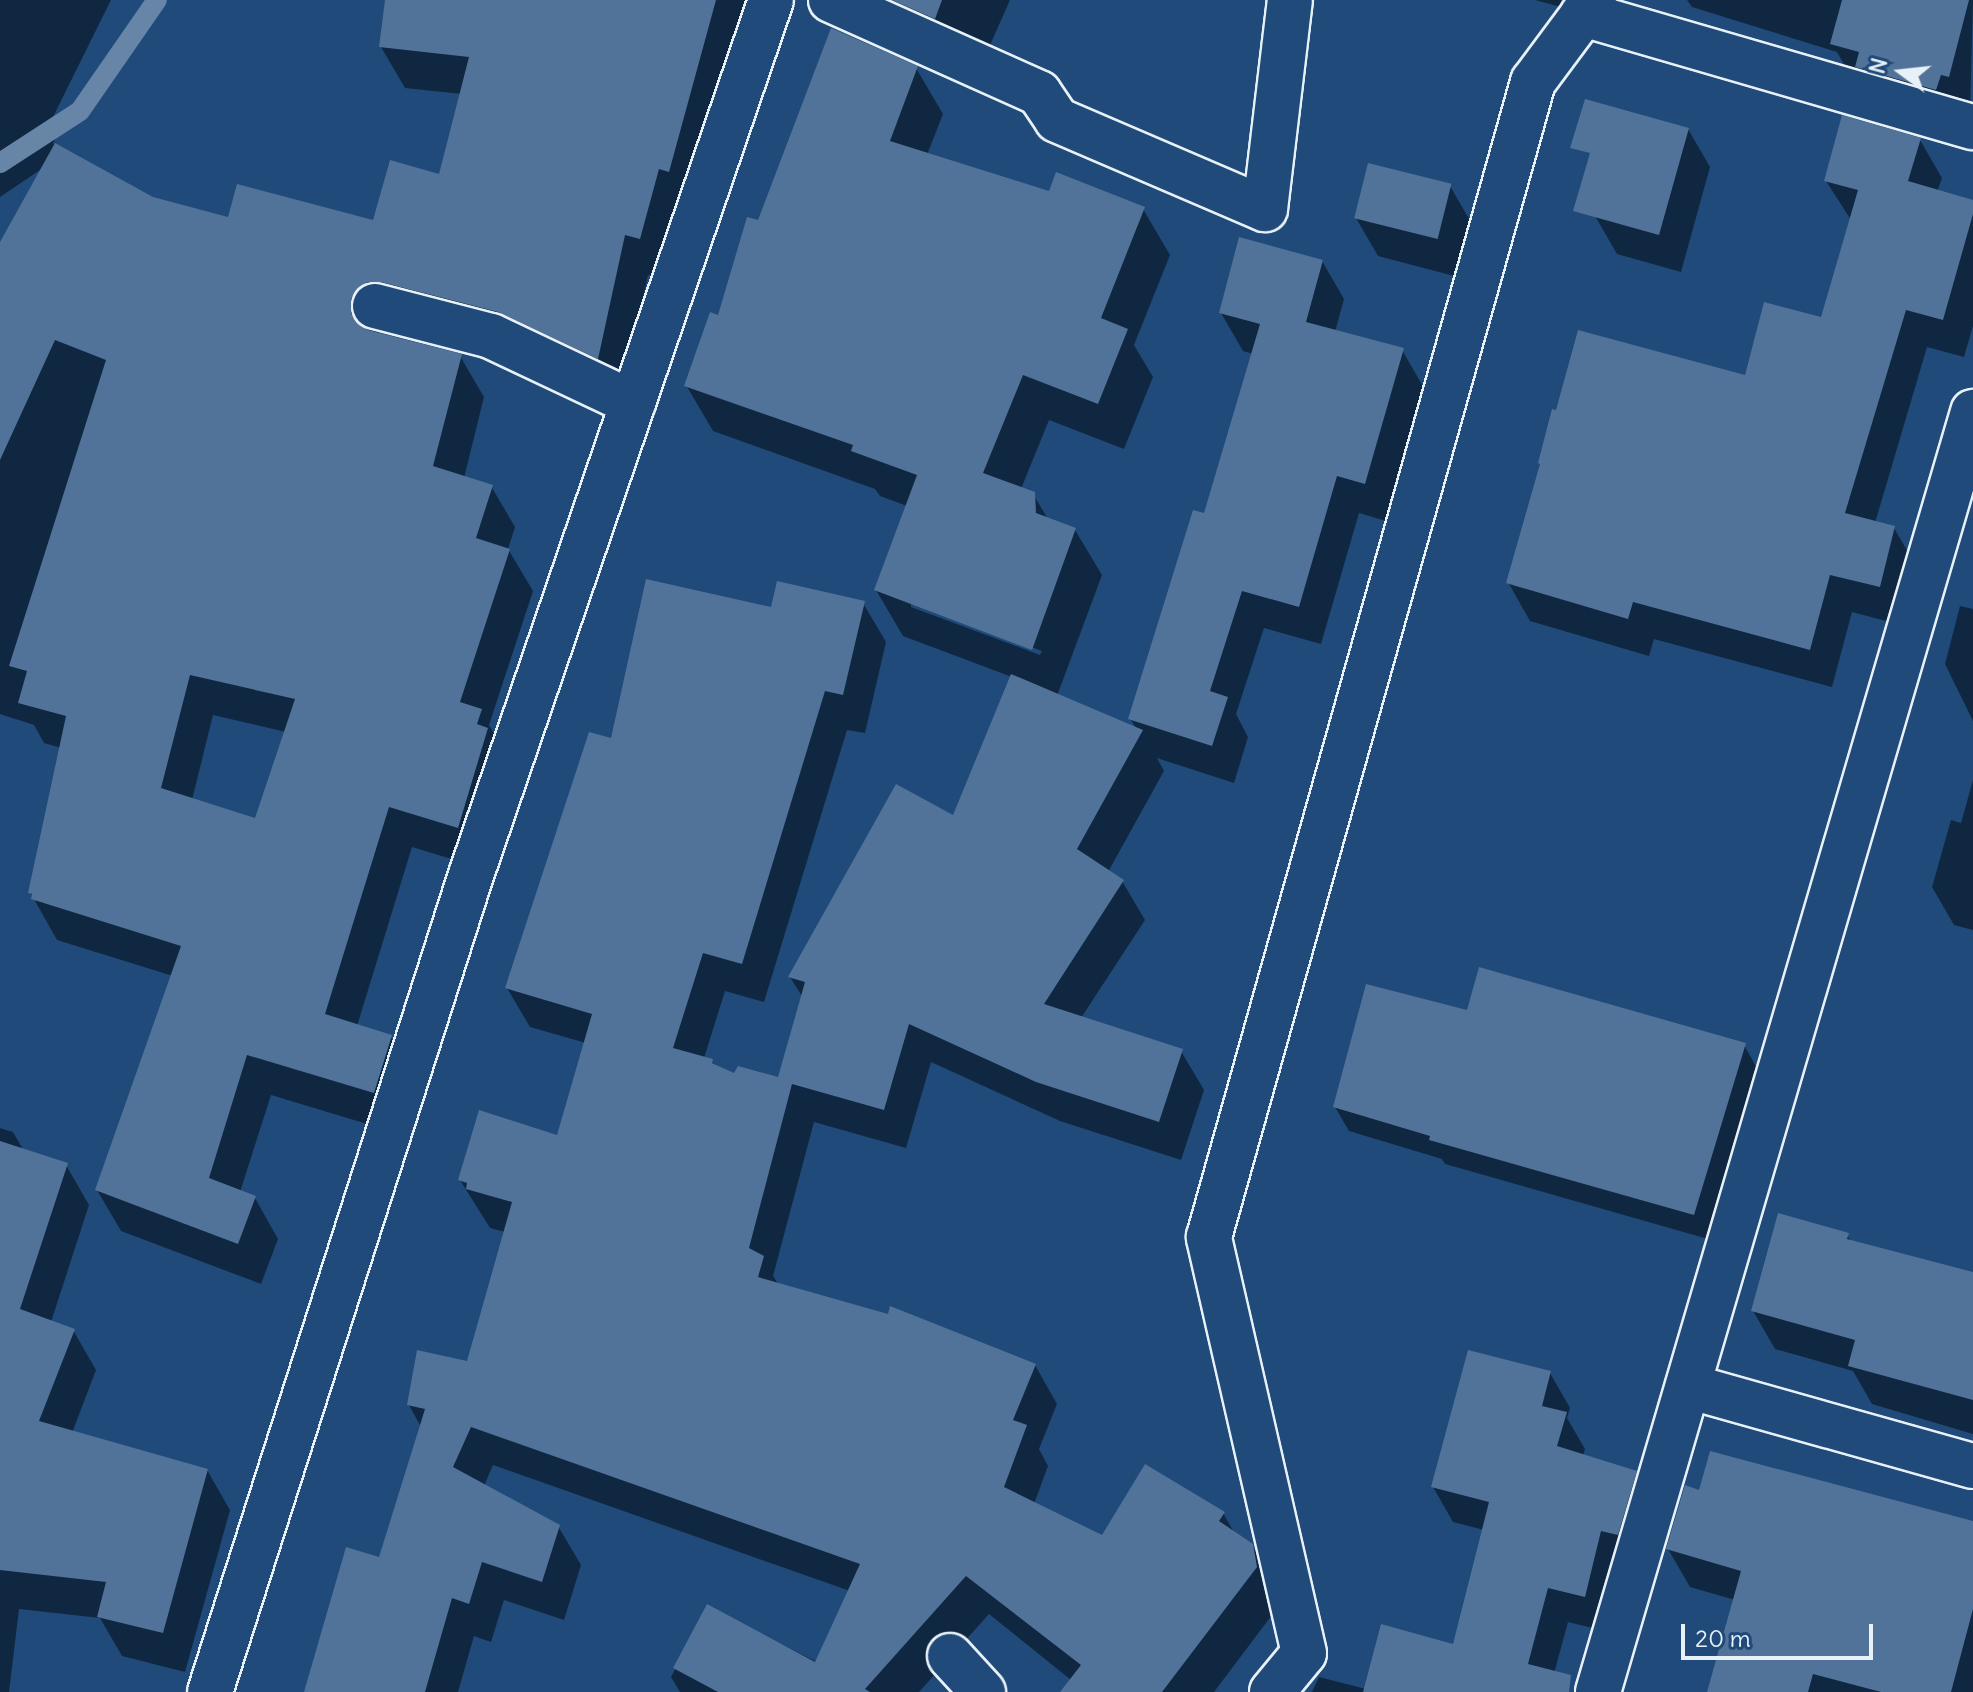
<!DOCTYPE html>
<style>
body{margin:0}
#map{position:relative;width:1973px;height:1692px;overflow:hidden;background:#1f4a7a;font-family:Delius,sans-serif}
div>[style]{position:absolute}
.shadow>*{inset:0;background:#0007}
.stream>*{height:20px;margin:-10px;padding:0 10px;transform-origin:10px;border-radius:10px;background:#6685a7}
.building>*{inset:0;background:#517399;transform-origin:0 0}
.roads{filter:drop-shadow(2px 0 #e8f1f8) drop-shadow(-2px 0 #e8f1f8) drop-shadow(0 2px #e8f1f8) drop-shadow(0 -2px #e8f1f8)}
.minor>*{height:44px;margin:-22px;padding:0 22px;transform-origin:22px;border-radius:22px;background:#1f4a7a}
span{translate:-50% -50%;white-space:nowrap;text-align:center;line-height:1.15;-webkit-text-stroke:7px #1f4a7a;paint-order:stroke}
.north{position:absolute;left:1861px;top:32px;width:80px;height:80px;-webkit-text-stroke:6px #1f4a7a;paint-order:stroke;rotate:285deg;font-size:22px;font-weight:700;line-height:32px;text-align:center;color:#e8f1f8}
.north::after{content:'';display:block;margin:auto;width:28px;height:36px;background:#e8f1f8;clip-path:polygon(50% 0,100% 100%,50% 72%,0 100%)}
.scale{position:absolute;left:1681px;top:1624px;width:192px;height:36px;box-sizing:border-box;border:4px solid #e8f1f8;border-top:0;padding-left:10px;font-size:24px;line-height:28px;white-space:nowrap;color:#e8f1f8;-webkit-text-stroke:6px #1f4a7a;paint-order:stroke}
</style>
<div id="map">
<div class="shadow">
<div style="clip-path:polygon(evenodd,0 0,111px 0,51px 121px,58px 132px,53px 144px,153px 199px,230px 220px,375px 222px,440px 176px,462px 94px,405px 88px,381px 47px,387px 0,755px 0,663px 279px,648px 275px,621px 398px,523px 352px,381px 329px,378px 334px,460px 356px,484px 397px,464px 478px,491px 486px,515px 527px,508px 549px,533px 591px,489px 725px,504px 752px,481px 868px,412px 847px,357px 1026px,390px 1036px,414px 1077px,397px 1133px,271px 1095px,240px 1192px,255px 1198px,278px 1239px,261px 1284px,121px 1231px,97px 1190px,173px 976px,57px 940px,30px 892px,61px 748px,44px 743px,34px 725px,0 714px,0 246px,43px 168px,0 197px,0 0,213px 715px,286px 732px,257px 821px,192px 800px,213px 715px)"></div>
<div style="clip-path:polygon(843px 0,1010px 0,983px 61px)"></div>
<div style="clip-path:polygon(1535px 0,1574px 0,1572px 10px)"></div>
<div style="clip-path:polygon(1687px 0,1973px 0,1970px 114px,1854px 82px,1837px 52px,1692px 7px)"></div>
<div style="clip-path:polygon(evenodd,916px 68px,943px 114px,927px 155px,1050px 194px,1143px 209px,1170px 255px,1134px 345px,1153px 377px,1124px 449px,1049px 420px,1021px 489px,1033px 494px,1048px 519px,1075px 530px,1102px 575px,1057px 696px,1137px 730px,1130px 718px,1205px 515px,1253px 354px,1243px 351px,1221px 313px,1322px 261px,1344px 299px,1335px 332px,1402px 350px,1424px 388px,1386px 521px,1359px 513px,1321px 644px,1264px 628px,1236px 714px,1248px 737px,1234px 783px,1157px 758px,1164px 771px,1108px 872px,1122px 881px,1145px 920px,1081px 1018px,1181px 1051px,1204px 1090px,1181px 1160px,1060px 1121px,931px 1062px,906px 1148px,814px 1122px,773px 1276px,779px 1285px,1035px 1365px,1057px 1404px,1039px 1449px,1048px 1466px,1034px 1504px,1103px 1538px,1223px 1513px,1235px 1534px,1252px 1545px,1275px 1585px,1278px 1607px,1214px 1692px,1086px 1692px,989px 1614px,919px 1692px,680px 1692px,671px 1677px,708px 1607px,817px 1662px,850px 1591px,493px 1465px,484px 1486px,558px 1526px,581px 1565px,564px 1620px,504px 1600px,491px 1642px,474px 1636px,458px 1692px,306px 1692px,380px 1560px,421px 1427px,409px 1405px,469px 1363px,505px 1232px,490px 1228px,460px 1180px,559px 1137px,586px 1043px,530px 1027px,507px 988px,612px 741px,772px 609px,863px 603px,886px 642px,865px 733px,847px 730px,764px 1002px,725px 991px,704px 1058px,735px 1075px,779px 1079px,803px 998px,790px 977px,954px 818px,1012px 677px,903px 636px,876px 590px,907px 506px,880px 496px,875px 489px,713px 431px,686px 385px,720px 318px,759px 222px,916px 68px,911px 602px,1042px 651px,1040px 655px,911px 607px,911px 602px)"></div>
<div style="clip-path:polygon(1688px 129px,1710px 167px,1681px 272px,1617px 254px,1595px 216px)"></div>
<div style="clip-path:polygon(1920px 140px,1942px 178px,1937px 192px,1973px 202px,1973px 326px,1964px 357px,1927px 347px,1875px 523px,1894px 528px,1916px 566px,1901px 625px,1852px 612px,1832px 687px,1654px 639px,1649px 656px,1530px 621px,1508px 582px,1746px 378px,1822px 319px,1851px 220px,1826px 181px)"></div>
<div style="clip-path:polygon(1450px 186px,1472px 224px,1458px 277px,1378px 256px,1356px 218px)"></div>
<div style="clip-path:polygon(1960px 606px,1973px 609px,1973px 721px,1945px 664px)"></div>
<div style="clip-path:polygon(1973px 780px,1973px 930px,1954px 925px,1932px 887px,1951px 820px,1961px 823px)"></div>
<div style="clip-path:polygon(1468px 1013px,1744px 1045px,1758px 1070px,1708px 1239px,1445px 1164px,1442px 1159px,1349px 1131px,1335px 1107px)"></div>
<div style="clip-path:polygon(0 1128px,13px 1132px,24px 1151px,66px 1165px,89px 1205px,51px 1322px,73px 1330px,96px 1370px,72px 1433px,207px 1470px,230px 1510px,185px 1672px,122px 1656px,100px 1618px,19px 1609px,9px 1692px,0 1692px)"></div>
<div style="clip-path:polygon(1847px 1235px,1851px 1242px,1973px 1275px,1973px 1434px,1872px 1404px,1853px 1371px,1775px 1349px,1753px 1311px)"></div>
<div style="clip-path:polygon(1550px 1373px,1570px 1408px,1567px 1418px,1585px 1449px,1583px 1456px,1635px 1472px,1656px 1507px,1605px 1631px,1568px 1622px,1549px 1692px,1312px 1692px,1319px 1677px,1366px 1689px,1454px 1646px,1484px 1530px,1453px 1522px,1433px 1487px)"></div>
<div style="clip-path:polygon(1700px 1492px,1973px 1523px,1973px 1692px,1710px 1692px,1735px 1600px,1690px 1587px,1668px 1549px)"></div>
</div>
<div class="stream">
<div style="left:0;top:163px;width:95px;rotate:-33deg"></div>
<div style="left:80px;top:111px;width:135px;rotate:-55.3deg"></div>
</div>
<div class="building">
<div style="clip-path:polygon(evenodd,385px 0,716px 0,669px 172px,659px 169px,640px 239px,625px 235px,598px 359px,498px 312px,381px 282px,368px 282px,358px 288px,351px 299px,351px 313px,357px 323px,368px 330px,462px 354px,433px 466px,493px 485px,476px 538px,510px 549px,460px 702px,482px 709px,477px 724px,488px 728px,458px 828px,389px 807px,325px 1014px,392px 1035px,374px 1093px,247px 1055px,209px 1178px,256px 1196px,238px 1244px,95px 1190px,181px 946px,31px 899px,32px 894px,28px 893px,66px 716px,18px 703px,27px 671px,9px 666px,106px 360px,55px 340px,0 460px,0 242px,55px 143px,153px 197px,228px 217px,237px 184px,373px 220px,390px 160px,439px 174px,469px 57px,379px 47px,385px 0,190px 675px,295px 699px,255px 818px,161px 788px,190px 675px)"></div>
<div style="clip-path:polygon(892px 0,942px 0,935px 19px)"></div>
<div style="clip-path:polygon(1842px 0,1969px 0,1949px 77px,1941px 75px,1936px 90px,1855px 67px,1859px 52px,1830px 44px)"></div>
<div style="clip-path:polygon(831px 28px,918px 66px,890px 141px,1049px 191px,1056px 172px,1145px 207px,1101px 318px,1128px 329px,1098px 404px,1023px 375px,983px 473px,1035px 492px,1036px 513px,1076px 528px,1032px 650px,874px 590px,917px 475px,851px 451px,853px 445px,684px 386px,710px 312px,718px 315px,747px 217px,758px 220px)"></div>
<div style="clip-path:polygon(1585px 99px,1689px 128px,1659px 235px,1573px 211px,1590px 153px,1570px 148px)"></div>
<div style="clip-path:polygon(1842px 115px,1921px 138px,1908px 181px,1973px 200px,1973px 214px,1943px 320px,1906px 310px,1845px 513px,1895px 526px,1880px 587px,1830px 575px,1810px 650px,1633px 602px,1628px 619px,1506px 583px,1540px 464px,1538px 463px,1552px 409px,1556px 410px,1578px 330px,1745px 375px,1764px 302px,1821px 317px,1858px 190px,1824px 181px)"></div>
<div style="left:1368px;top:163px;width:86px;height:57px;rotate:14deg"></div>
<div style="clip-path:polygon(1239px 237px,1323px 260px,1306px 322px,1404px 348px,1365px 484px,1337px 476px,1299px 607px,1242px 591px,1210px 691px,1228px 697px,1212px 746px,1128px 719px,1193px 510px,1204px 513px,1260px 324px,1219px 313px)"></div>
<div style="clip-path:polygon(646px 579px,771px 607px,777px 581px,865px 601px,843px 695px,825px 691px,742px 964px,703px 953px,673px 1048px,713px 1059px,712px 1063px,734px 1073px,738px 1066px,778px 1077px,805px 982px,788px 977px,896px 784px,953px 815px,1011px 674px,1143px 730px,1077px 849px,1124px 880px,1044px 1004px,1183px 1049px,1159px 1122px,1036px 1082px,909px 1024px,884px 1110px,792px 1084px,749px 1248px,764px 1256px,758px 1277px,888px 1314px,890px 1306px,1036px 1364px,1013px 1420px,1027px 1425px,1004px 1487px,1102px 1535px,1145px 1464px,1225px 1512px,1219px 1521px,1253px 1544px,1257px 1567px,1162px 1692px,1060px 1692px,1081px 1665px,966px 1576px,865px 1689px,870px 1692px,718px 1692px,673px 1668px,707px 1604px,815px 1662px,860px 1564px,471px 1427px,453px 1467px,560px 1525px,542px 1582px,482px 1562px,469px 1604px,452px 1598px,425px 1692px,304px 1692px,346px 1547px,379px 1557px,425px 1409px,407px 1405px,417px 1350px,467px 1361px,512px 1202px,466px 1189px,467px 1183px,458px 1180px,479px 1110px,557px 1135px,592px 1014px,505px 988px,589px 732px,611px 738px)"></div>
<div style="clip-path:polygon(1479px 967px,1746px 1043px,1694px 1215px,1429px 1140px,1430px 1136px,1333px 1107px,1366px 984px,1467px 1010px)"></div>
<div style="clip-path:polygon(0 1141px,68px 1163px,20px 1309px,75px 1329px,39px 1421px,208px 1469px,163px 1633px,97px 1617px,106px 1582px,0 1570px)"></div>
<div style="clip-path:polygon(1778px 1213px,1849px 1233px,1847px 1239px,1973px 1272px,1973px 1400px,1848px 1366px,1855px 1340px,1751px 1311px)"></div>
<div style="clip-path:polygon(1468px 1350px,1551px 1371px,1542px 1406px,1567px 1412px,1557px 1446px,1637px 1471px,1618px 1535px,1601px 1531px,1585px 1597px,1548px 1588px,1528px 1664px,1571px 1675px,1569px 1692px,1363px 1692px,1381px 1624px,1453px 1644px,1489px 1502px,1431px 1487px)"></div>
<div style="clip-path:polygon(1710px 1451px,1973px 1521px,1973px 1609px,1951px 1692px,1881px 1692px,1813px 1674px,1808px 1692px,1707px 1692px,1741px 1571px,1666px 1549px,1685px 1485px,1699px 1490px)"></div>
</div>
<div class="roads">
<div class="minor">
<div style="left:831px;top:0;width:228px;rotate:24.1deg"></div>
<div style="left:1039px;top:93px;width:32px;rotate:56deg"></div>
<div style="left:1057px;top:120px;width:226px;rotate:23.2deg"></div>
<div style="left:1265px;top:209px;width:210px;rotate:-83.2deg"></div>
<div style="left:1583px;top:14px;width:406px;rotate:16.2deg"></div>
<div style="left:375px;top:306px;width:120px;rotate:14.5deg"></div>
<div style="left:491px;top:336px;width:157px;rotate:25.3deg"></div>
<div style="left:1688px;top:1386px;width:296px;rotate:15.7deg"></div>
<div style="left:950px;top:1656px;width:49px;rotate:47.5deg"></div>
<div style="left:210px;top:1692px;width:855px;rotate:-72.29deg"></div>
<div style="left:470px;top:878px;width:928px;rotate:-71.08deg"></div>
<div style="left:1272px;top:1692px;width:50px;rotate:-50.6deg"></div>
<div style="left:1304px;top:1653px;width:427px;rotate:-102.9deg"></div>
<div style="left:1209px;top:1237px;width:1200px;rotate:-74.33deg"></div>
<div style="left:1533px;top:82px;width:102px;rotate:-53.4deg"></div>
<div style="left:1598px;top:1692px;width:1334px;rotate:-73.67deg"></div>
</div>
</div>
<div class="north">N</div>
<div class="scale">20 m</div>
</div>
